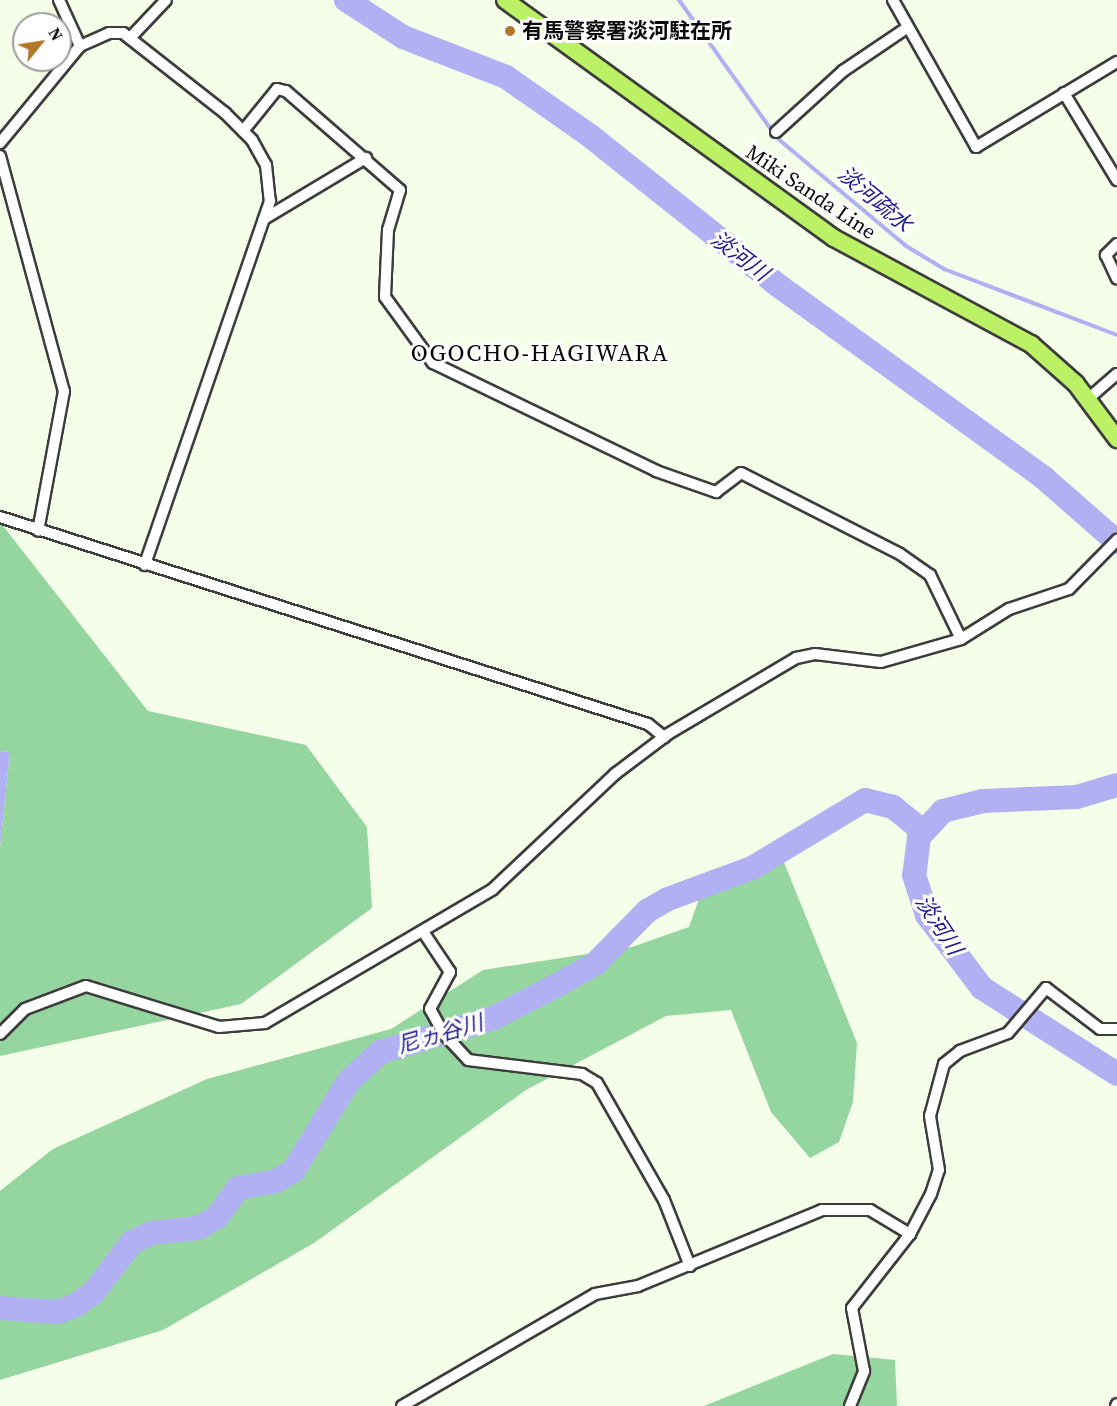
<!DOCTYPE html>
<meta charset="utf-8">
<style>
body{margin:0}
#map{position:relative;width:1117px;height:1406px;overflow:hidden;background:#f5fee8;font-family:"Source Serif 4","Noto Sans JP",serif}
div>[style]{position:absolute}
.forest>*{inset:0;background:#95d59f}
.water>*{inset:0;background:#b0b0f2}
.stream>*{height:4px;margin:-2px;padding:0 2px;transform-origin:2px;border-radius:2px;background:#b0b0f2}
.river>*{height:24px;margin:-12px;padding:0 12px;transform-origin:12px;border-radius:12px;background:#b0b0f2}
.roads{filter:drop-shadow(2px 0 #3d3d3d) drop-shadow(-2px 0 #3d3d3d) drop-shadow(0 2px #3d3d3d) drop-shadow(0 -2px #3d3d3d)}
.street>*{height:10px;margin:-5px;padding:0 5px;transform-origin:5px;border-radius:5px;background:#fff}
.primary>*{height:16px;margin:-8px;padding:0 8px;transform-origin:8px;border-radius:8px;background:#bdf165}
.dots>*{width:16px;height:16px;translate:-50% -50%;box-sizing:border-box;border:3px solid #fff;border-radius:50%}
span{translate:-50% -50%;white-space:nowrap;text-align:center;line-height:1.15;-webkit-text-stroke:6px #fff;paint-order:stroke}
.poi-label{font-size:21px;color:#0a0a0a;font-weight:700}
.left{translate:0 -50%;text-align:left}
.street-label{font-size:21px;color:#0a0a0a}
.water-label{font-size:22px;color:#221c93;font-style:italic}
.quarter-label{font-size:24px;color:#0a0a0a;letter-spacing:1.5px}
.north{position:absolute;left:12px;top:12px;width:60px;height:60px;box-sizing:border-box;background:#fff;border:2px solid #9d9d9d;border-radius:50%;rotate:60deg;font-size:16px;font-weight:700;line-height:24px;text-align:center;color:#0a0a0a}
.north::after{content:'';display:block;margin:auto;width:21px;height:27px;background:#b1772b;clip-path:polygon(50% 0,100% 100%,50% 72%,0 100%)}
</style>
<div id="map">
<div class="forest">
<div style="clip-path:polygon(0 522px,148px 711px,306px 745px,367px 827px,372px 908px,241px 1004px,0 1056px,0 847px,10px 752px,0 751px)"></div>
<div style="clip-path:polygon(783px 860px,857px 1043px,853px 1102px,839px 1142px,810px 1158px,771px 1112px,731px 1010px,666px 1016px,526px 1090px,314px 1243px,163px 1330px,0 1380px,0 1191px,53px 1149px,207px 1079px,391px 1029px,483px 970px,632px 947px,689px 927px,706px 879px)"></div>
<div style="clip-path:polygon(833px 1354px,895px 1360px,897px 1406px,704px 1406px)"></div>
</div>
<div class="water">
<div style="clip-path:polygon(0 751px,10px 752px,0 847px)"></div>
</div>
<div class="stream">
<div style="left:679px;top:0;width:169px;rotate:54.6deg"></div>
<div style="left:777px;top:138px;width:168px;rotate:39.9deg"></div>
<div style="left:906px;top:246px;width:44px;rotate:31.2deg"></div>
<div style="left:944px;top:269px;width:185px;rotate:20.9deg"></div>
</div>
<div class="river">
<div style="left:346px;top:0;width:68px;rotate:33deg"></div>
<div style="left:403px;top:37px;width:110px;rotate:21.2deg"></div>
<div style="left:506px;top:77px;width:101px;rotate:34.9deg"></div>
<div style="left:589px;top:135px;width:243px;rotate:38.5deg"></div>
<div style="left:779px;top:286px;width:327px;rotate:35.9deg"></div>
<div style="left:1044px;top:478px;width:97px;rotate:41.2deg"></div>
<div style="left:1117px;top:785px;width:42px;rotate:163.3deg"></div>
<div style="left:1077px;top:797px;width:94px;rotate:177.6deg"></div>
<div style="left:983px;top:801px;width:41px;rotate:166deg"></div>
<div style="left:943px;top:811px;width:35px;rotate:133deg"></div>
<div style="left:919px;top:837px;width:38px;rotate:97deg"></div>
<div style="left:914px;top:875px;width:42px;rotate:72deg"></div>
<div style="left:927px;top:915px;width:91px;rotate:53deg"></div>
<div style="left:982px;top:988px;width:160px;rotate:32.5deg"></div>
<div style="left:0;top:1308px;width:58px;rotate:3.9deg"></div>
<div style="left:58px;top:1312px;width:19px;rotate:-21deg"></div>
<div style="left:76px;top:1305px;width:22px;rotate:-36deg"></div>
<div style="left:94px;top:1292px;width:63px;rotate:-52.8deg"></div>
<div style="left:132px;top:1242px;width:21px;rotate:-25deg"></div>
<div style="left:151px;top:1233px;width:47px;rotate:-6.1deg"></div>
<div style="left:198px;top:1228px;width:22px;rotate:-30deg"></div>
<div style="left:217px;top:1217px;width:36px;rotate:-54deg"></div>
<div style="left:238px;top:1188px;width:39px;rotate:-10deg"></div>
<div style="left:276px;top:1181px;width:21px;rotate:-31deg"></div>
<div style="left:294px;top:1170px;width:103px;rotate:-58.5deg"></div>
<div style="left:348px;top:1082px;width:44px;rotate:-43.2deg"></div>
<div style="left:380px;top:1052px;width:118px;rotate:-16.7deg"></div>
<div style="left:493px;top:1018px;width:76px;rotate:-27.2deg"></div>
<div style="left:561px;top:983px;width:39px;rotate:-29deg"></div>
<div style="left:595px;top:964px;width:74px;rotate:-45.5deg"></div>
<div style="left:647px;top:911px;width:24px;rotate:-30deg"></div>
<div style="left:668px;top:899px;width:90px;rotate:-20.3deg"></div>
<div style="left:752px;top:868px;width:132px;rotate:-31deg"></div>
<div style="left:865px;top:800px;width:29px;rotate:14deg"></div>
<div style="left:893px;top:807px;width:38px;rotate:39deg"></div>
</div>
<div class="roads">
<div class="street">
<div style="left:59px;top:0;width:51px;rotate:65.5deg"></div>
<div style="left:893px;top:0;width:169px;rotate:60.5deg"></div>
<div style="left:976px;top:147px;width:165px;rotate:-31.1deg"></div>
<div style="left:130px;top:38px;width:52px;rotate:-46.5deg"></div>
<div style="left:1064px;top:93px;width:102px;rotate:58.7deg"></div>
<div style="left:243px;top:131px;width:54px;rotate:-51deg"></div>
<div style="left:277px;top:89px;width:9px;rotate:13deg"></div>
<div style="left:286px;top:91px;width:151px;rotate:41deg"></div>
<div style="left:400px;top:190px;width:42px;rotate:106.7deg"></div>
<div style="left:388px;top:230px;width:67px;rotate:92.6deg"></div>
<div style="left:385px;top:297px;width:82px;rotate:54deg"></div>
<div style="left:433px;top:363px;width:248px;rotate:25.8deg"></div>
<div style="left:656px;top:471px;width:64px;rotate:19.3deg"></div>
<div style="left:716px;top:492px;width:31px;rotate:-37deg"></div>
<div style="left:741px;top:473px;width:178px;rotate:27deg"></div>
<div style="left:900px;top:554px;width:37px;rotate:35deg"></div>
<div style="left:930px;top:575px;width:71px;rotate:64.2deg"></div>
<div style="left:776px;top:132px;width:91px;rotate:-42.3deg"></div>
<div style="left:843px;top:71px;width:78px;rotate:-34.1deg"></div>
<div style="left:0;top:143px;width:126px;rotate:-50.5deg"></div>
<div style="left:80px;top:46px;width:32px;rotate:-24deg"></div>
<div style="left:109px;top:33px;width:14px"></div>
<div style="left:123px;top:33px;width:130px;rotate:38.1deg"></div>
<div style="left:225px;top:113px;width:38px;rotate:45deg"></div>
<div style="left:252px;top:140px;width:29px;rotate:61deg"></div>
<div style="left:266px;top:165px;width:36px;rotate:84deg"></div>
<div style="left:270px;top:201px;width:385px;rotate:109deg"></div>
<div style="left:0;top:156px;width:244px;rotate:74.8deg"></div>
<div style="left:64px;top:391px;width:142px;rotate:100.5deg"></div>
<div style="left:264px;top:219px;width:119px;rotate:-30.9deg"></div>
<div style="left:1117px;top:244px;width:16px;rotate:135deg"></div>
<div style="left:1106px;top:255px;width:26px;rotate:65deg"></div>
<div style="left:1088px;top:399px;width:38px;rotate:-41deg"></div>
<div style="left:0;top:517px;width:680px;rotate:17.72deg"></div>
<div style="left:648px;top:724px;width:21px;rotate:39deg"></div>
<div style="left:424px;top:933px;width:47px;rotate:56.3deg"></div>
<div style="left:450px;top:972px;width:42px;rotate:118.4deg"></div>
<div style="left:430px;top:1009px;width:29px;rotate:61deg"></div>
<div style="left:444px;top:1034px;width:35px;rotate:47deg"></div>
<div style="left:468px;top:1060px;width:115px;rotate:7deg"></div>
<div style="left:582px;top:1074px;width:17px;rotate:31deg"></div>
<div style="left:597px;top:1083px;width:135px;rotate:60.2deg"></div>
<div style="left:664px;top:1200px;width:71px;rotate:68.5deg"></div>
<div style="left:0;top:1034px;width:35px;rotate:-45deg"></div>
<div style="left:25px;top:1009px;width:65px;rotate:-20.7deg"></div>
<div style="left:86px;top:986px;width:139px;rotate:17.1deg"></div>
<div style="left:219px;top:1027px;width:46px;rotate:-5deg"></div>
<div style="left:265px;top:1023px;width:264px;rotate:-30.4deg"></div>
<div style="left:493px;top:889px;width:168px;rotate:-43.3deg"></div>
<div style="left:615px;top:774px;width:66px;rotate:-37deg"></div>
<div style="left:668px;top:734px;width:149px;rotate:-30.7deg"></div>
<div style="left:796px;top:658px;width:19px;rotate:-12deg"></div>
<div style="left:815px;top:654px;width:66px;rotate:6.9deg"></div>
<div style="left:881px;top:662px;width:83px;rotate:-16deg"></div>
<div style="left:961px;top:639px;width:57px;rotate:-32deg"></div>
<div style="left:1009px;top:609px;width:63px;rotate:-18.4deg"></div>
<div style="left:1069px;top:589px;width:69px;rotate:-45.6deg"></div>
<div style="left:402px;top:1406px;width:223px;rotate:-30.1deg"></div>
<div style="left:595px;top:1294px;width:44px;rotate:-10.5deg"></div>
<div style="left:638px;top:1286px;width:199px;rotate:-22.4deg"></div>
<div style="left:822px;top:1210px;width:48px"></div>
<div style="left:870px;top:1210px;width:47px;rotate:31deg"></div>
<div style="left:850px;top:1406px;width:38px;rotate:-68deg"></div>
<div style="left:864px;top:1371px;width:64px;rotate:-100.8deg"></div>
<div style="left:852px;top:1308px;width:94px;rotate:-51.9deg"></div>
<div style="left:910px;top:1234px;width:45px;rotate:-62.3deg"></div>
<div style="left:931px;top:1194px;width:25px;rotate:-72deg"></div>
<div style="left:939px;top:1170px;width:55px;rotate:-99.5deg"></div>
<div style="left:930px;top:1116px;width:54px;rotate:-74.9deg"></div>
<div style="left:944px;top:1064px;width:21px;rotate:-39deg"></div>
<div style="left:960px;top:1051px;width:51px;rotate:-20.6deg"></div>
<div style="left:1008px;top:1033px;width:59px;rotate:-49.8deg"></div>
<div style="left:1046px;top:988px;width:68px;rotate:37.2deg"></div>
<div style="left:1100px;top:1029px;width:17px"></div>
<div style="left:1116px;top:1406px;width:2px;rotate:-63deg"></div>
</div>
<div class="primary">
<div style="left:505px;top:0;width:406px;rotate:35.9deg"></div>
<div style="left:834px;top:238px;width:224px;rotate:28.3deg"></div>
<div style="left:1031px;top:344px;width:60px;rotate:41.6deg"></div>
<div style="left:1076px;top:384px;width:69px;rotate:53.3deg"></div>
</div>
</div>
<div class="dots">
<div style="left:510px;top:31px;background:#b1772b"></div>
</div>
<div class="poi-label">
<span class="left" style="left:522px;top:31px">有馬警察署淡河駐在所</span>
</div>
<div class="street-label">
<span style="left:811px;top:192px;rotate:34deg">Miki Sanda Line</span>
</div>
<div class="water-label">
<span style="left:875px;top:199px;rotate:40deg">淡河疏水</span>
<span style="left:740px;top:256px;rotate:37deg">淡河川</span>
<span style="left:939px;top:925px;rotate:57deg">淡河川</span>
<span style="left:440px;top:1034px;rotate:-16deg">尼ヵ谷川</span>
</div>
<div class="quarter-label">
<span style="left:540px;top:353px">OGOCHO-HAGIWARA</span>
</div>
<div class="north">N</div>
</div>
